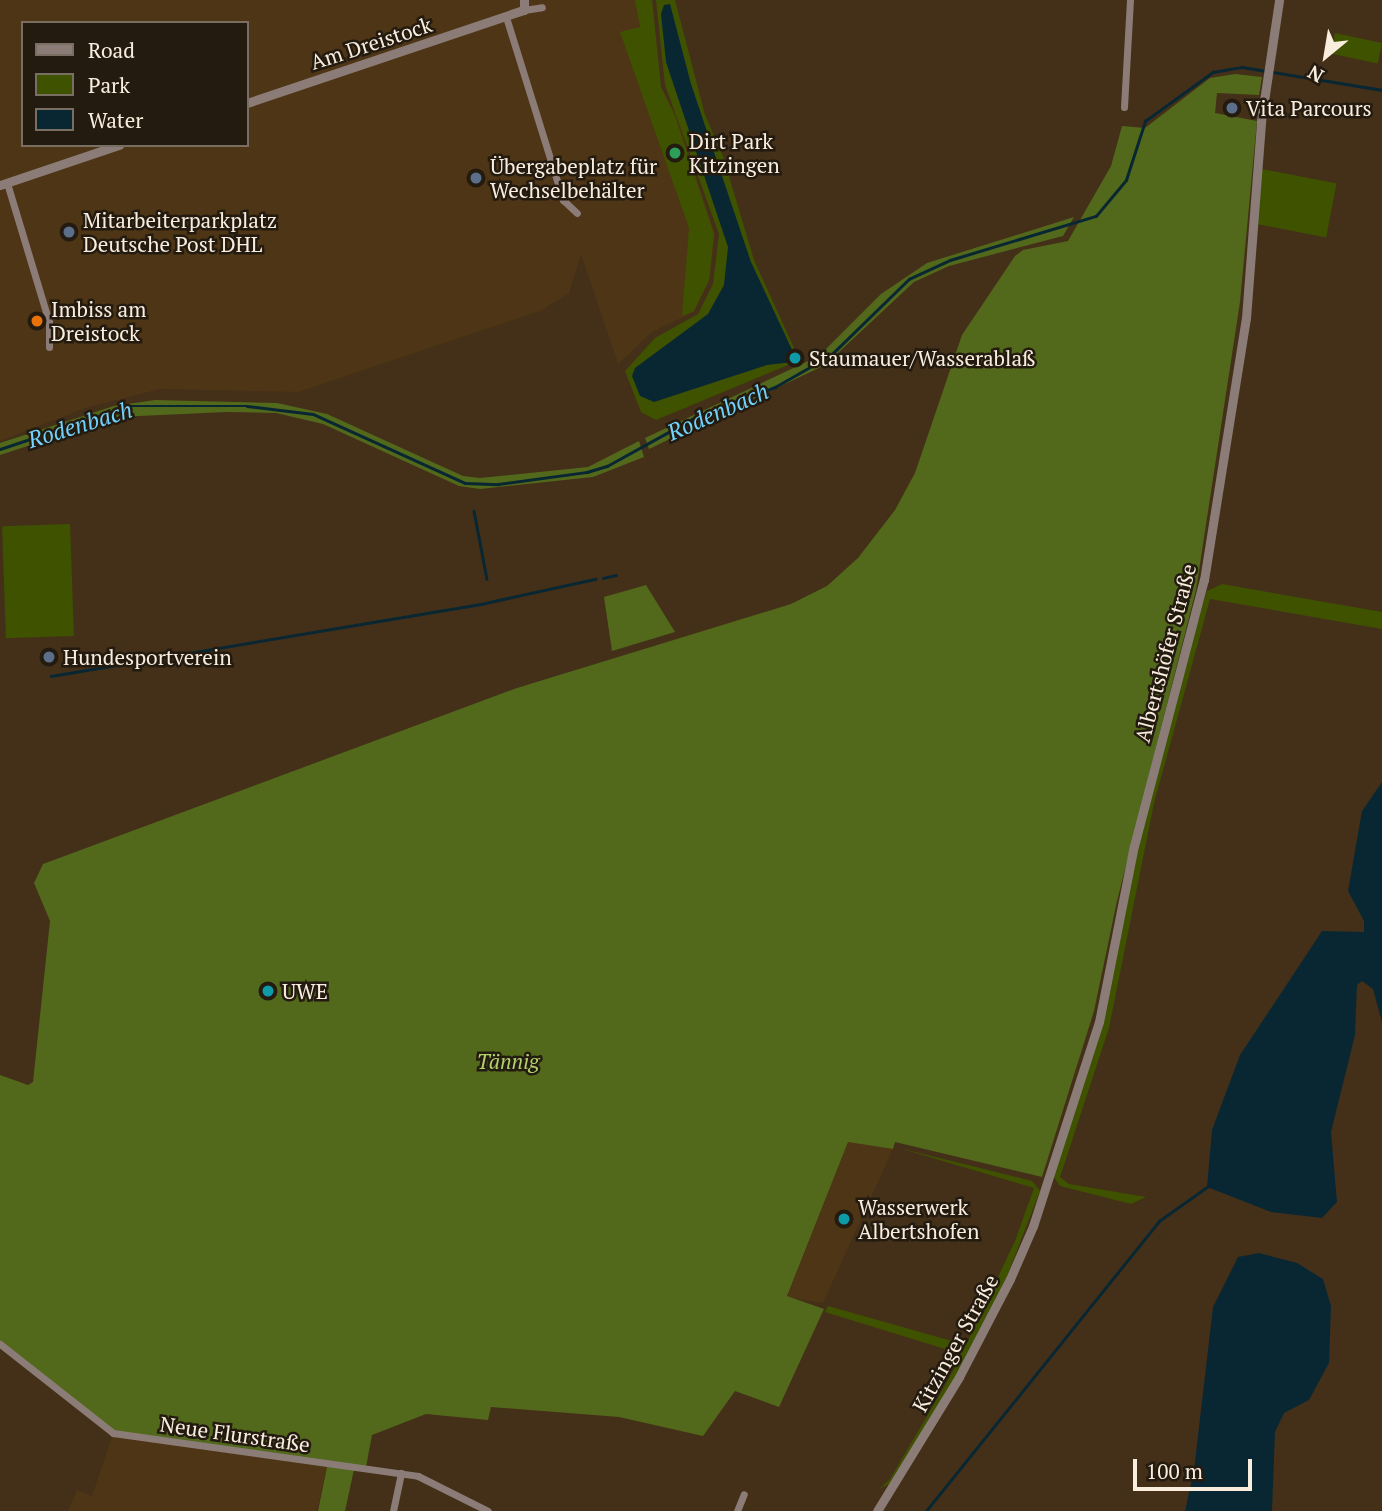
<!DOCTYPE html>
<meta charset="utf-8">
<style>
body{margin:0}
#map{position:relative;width:1382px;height:1511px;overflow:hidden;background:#443018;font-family:"PT Serif",serif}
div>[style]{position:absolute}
.built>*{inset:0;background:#4d3515}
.green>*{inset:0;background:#3e5200;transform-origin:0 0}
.forest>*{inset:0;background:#52681b}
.water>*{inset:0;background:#092733}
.stream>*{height:2.5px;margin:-1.25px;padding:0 1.25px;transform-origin:1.25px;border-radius:1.25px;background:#092733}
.minor>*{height:7px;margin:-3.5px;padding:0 3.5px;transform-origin:3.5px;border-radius:3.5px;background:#8c7c78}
.tertiary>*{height:9px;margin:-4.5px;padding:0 4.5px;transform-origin:4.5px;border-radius:4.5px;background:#8c7c78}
.dots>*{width:19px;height:19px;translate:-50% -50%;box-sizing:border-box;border:4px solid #231a10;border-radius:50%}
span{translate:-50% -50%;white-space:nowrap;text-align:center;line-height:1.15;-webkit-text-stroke:5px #231a10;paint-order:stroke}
.street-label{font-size:21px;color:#f9edde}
.poi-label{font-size:21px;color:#f9edde}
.left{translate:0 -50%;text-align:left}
.park-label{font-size:21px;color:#b0d16b;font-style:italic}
.water-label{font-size:23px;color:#71d2fb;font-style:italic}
.legend{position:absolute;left:21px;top:21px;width:228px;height:126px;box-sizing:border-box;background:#231a10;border:2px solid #796e62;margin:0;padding:9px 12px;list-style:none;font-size:21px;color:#f9edde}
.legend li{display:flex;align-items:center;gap:14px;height:35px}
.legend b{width:35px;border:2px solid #796e62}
.north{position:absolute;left:1291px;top:21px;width:70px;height:70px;-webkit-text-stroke:5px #231a10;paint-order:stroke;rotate:210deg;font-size:19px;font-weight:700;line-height:28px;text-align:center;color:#f9edde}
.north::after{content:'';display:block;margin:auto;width:24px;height:32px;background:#f9edde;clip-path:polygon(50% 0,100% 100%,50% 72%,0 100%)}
.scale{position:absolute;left:1133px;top:1459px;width:119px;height:32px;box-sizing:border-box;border:4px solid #f9edde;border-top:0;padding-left:9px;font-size:21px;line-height:24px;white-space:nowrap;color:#f9edde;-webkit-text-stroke:5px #231a10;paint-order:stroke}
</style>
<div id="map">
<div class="built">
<div style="clip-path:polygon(evenodd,0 0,652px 0,661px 87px,676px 115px,715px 234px,710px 279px,694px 312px,652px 332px,618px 364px,581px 254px,569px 293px,540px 311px,298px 392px,160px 389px,85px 408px,0 441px,0 0,23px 23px,247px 23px,247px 145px,23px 145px,23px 23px)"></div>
<div style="clip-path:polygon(848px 1142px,893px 1149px,823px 1303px,787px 1297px)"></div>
<div style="clip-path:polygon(113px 1434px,327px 1465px,317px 1511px,68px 1511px,77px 1490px,92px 1496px)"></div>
</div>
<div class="green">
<div style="clip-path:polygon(635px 0,652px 0,661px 87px,675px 116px,714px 234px,709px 280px,694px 311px,682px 316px,689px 228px,620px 32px,640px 27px)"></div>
<div style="clip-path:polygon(656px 0,675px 0,705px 115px,723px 156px,754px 260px,794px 348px,795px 362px,656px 420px,641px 412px,625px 371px,655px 338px,698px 314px,713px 284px,719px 234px,665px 85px)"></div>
<div style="left:1335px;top:33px;width:48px;height:21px;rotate:12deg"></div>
<div style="left:1262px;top:169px;width:76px;height:55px;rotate:11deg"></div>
<div style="left:70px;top:524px;width:112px;height:68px;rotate:88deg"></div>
<div style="clip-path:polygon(1222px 584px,1382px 612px,1382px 629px,1210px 599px,1154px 803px,1109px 1028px,1060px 1177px,1069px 1184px,1146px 1197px,1131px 1204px,1060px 1186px,1053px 1176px,1071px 1123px,1179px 683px,1207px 591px)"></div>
<div style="clip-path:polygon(899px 1148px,1032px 1181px,1040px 1191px,1006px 1279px,959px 1371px,889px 1484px,879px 1489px,890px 1479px,943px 1389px,957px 1364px,958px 1353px,825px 1312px,828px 1306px,966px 1345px,1015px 1241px,1034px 1188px)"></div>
</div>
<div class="forest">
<div style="clip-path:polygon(1235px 74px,1262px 77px,1259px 95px,1217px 93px,1215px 113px,1257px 121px,1240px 302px,1196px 590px,1117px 901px,1094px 1011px,1042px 1177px,895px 1142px,893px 1149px,848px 1142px,787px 1296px,824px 1309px,779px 1407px,735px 1391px,703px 1436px,619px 1417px,491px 1407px,488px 1420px,426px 1414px,372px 1435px,366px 1467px,355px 1465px,345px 1511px,318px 1511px,328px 1462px,113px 1431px,0 1341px,0 1075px,28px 1085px,33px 1082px,50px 921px,34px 883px,43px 864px,517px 688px,791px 604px,827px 586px,858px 558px,895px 510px,915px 473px,962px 335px,1015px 256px,1023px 250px,1068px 241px,1111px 166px,1122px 126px,1145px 128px,1210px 78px)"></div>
<div style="clip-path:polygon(1074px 217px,1063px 236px,949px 266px,914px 282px,825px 365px,649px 449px,645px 438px,819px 356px,881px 294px,927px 263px)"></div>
<div style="clip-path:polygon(155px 400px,277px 403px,327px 414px,463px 476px,480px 478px,588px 467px,639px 441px,644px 457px,593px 477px,480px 489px,459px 486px,323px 424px,276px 413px,227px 412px,117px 417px,0 455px,0 443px,114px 406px)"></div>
<div style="clip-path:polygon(646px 585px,675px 632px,612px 651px,604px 597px)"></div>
</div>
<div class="water">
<div style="clip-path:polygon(670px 4px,691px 84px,751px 262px,794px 354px,793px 362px,767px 365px,654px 402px,640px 396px,632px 376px,635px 368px,708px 314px,724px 285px,728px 247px,666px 62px,661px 14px,664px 5px)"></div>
<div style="clip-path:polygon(1382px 782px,1382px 1022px,1373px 989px,1362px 981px,1357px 985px,1355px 1035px,1331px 1132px,1337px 1202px,1322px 1218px,1271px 1212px,1207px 1187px,1212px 1130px,1240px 1055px,1322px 931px,1364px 932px,1364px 921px,1348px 891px,1362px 811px)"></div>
<div style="clip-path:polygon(1259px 1253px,1297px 1263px,1323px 1279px,1331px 1306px,1329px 1363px,1309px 1400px,1284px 1413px,1275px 1432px,1272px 1511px,1185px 1511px,1194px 1470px,1213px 1307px,1238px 1257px)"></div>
</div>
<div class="stream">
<div style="left:0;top:449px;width:136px;rotate:-18.4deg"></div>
<div style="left:129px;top:406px;width:118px"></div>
<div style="left:247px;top:406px;width:66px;rotate:6.9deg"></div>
<div style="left:313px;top:414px;width:167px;rotate:24.4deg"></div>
<div style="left:465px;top:483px;width:33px;rotate:2deg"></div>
<div style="left:498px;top:484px;width:90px;rotate:-7.7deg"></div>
<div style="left:587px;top:472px;width:21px;rotate:-17deg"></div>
<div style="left:607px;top:466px;width:99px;rotate:-28.9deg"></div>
<div style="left:694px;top:418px;width:87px;rotate:-20.9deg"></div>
<div style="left:775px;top:387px;width:64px;rotate:-29.7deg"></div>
<div style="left:831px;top:355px;width:109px;rotate:-44.3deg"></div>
<div style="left:909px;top:279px;width:45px;rotate:-24.9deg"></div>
<div style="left:950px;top:260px;width:152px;rotate:-16.8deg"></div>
<div style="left:1096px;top:216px;width:47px;rotate:-50.2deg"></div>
<div style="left:1126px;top:180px;width:62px;rotate:-72.1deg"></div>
<div style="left:1145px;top:121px;width:84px;rotate:-35.8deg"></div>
<div style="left:1213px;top:72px;width:29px;rotate:-10deg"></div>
<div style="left:1242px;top:67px;width:142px;rotate:9.3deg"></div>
<div style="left:474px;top:511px;width:69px;rotate:79.2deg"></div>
<div style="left:603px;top:578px;width:13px;rotate:-13deg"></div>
<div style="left:51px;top:676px;width:440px;rotate:-9.5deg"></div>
<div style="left:485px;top:603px;width:113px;rotate:-12.3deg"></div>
<div style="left:926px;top:1511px;width:372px;rotate:-51.2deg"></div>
<div style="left:1159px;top:1221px;width:59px;rotate:-35.3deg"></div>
</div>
<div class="minor">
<div style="left:524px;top:10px;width:18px;rotate:-9deg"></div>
<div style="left:506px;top:17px;width:192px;rotate:72.7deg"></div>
<div style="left:563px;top:200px;width:19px;rotate:43deg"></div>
<div style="left:1124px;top:107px;width:107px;rotate:-86.8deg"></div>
<div style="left:7px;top:183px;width:145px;rotate:73.2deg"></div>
<div style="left:49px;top:322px;width:25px;rotate:90deg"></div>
<div style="left:0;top:1344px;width:144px;rotate:38.2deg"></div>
<div style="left:113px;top:1433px;width:308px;rotate:8deg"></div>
<div style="left:418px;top:1476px;width:78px;rotate:26.6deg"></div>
<div style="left:393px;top:1511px;width:39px;rotate:-78deg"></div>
<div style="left:737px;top:1511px;width:18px;rotate:-68deg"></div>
</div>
<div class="tertiary">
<div style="left:247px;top:103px;width:292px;rotate:-18.6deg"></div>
<div style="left:524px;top:10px;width:10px;rotate:-90deg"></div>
<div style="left:0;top:185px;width:126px;rotate:-18.6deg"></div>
<div style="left:877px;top:1511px;width:157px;rotate:-58.5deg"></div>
<div style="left:959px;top:1377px;width:110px;rotate:-62.5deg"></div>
<div style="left:1010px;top:1279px;width:58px;rotate:-66.5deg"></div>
<div style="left:1033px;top:1226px;width:214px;rotate:-72.1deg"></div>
<div style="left:1099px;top:1022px;width:179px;rotate:-78.8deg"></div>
<div style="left:1134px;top:846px;width:275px;rotate:-75.3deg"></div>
<div style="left:1204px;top:580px;width:265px;rotate:-80.9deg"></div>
<div style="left:1246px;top:318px;width:198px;rotate:-85.6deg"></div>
<div style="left:1261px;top:121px;width:122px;rotate:-81.5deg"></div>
</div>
<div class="dots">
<div style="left:1232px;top:108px;background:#5c6f8a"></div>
<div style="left:675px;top:153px;background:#2e9e5b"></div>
<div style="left:476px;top:178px;background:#5c6f8a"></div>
<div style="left:69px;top:232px;background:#5c6f8a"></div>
<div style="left:37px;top:321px;background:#e8710a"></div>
<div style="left:795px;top:358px;background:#0f9aa8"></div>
<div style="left:49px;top:657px;background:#5c6f8a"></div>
<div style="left:268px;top:991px;background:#0f9aa8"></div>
<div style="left:844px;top:1219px;background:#0f9aa8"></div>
</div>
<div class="street-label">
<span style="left:371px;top:43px;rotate:-18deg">Am Dreistock</span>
<span style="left:1165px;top:653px;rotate:-75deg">Albertshöfer Straße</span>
<span style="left:955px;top:1343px;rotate:-61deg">Kitzinger Straße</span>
<span style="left:235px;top:1434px;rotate:8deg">Neue Flurstraße</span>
</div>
<div class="poi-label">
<span class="left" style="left:1246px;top:108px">Vita Parcours</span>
<span class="left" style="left:689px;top:153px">Dirt Park<br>Kitzingen</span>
<span class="left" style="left:490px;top:178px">Übergabeplatz für<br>Wechselbehälter</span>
<span class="left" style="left:83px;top:232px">Mitarbeiterparkplatz<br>Deutsche Post DHL</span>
<span class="left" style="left:51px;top:321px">Imbiss am<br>Dreistock</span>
<span class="left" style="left:809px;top:358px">Staumauer/Wasserablaß</span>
<span class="left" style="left:63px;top:657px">Hundesportverein</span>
<span class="left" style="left:282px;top:991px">UWE</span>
<span class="left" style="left:858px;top:1219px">Wasserwerk<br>Albertshofen</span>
</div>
<div class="park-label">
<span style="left:508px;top:1061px">Tännig</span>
</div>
<div class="water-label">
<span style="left:718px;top:412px;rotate:-24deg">Rodenbach</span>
<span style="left:80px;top:425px;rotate:-17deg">Rodenbach</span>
</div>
<ul class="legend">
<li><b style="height:9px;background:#8c7c78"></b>Road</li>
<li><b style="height:19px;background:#3e5200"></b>Park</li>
<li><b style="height:19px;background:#092733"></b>Water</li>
</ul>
<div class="north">N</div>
<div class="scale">100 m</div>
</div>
